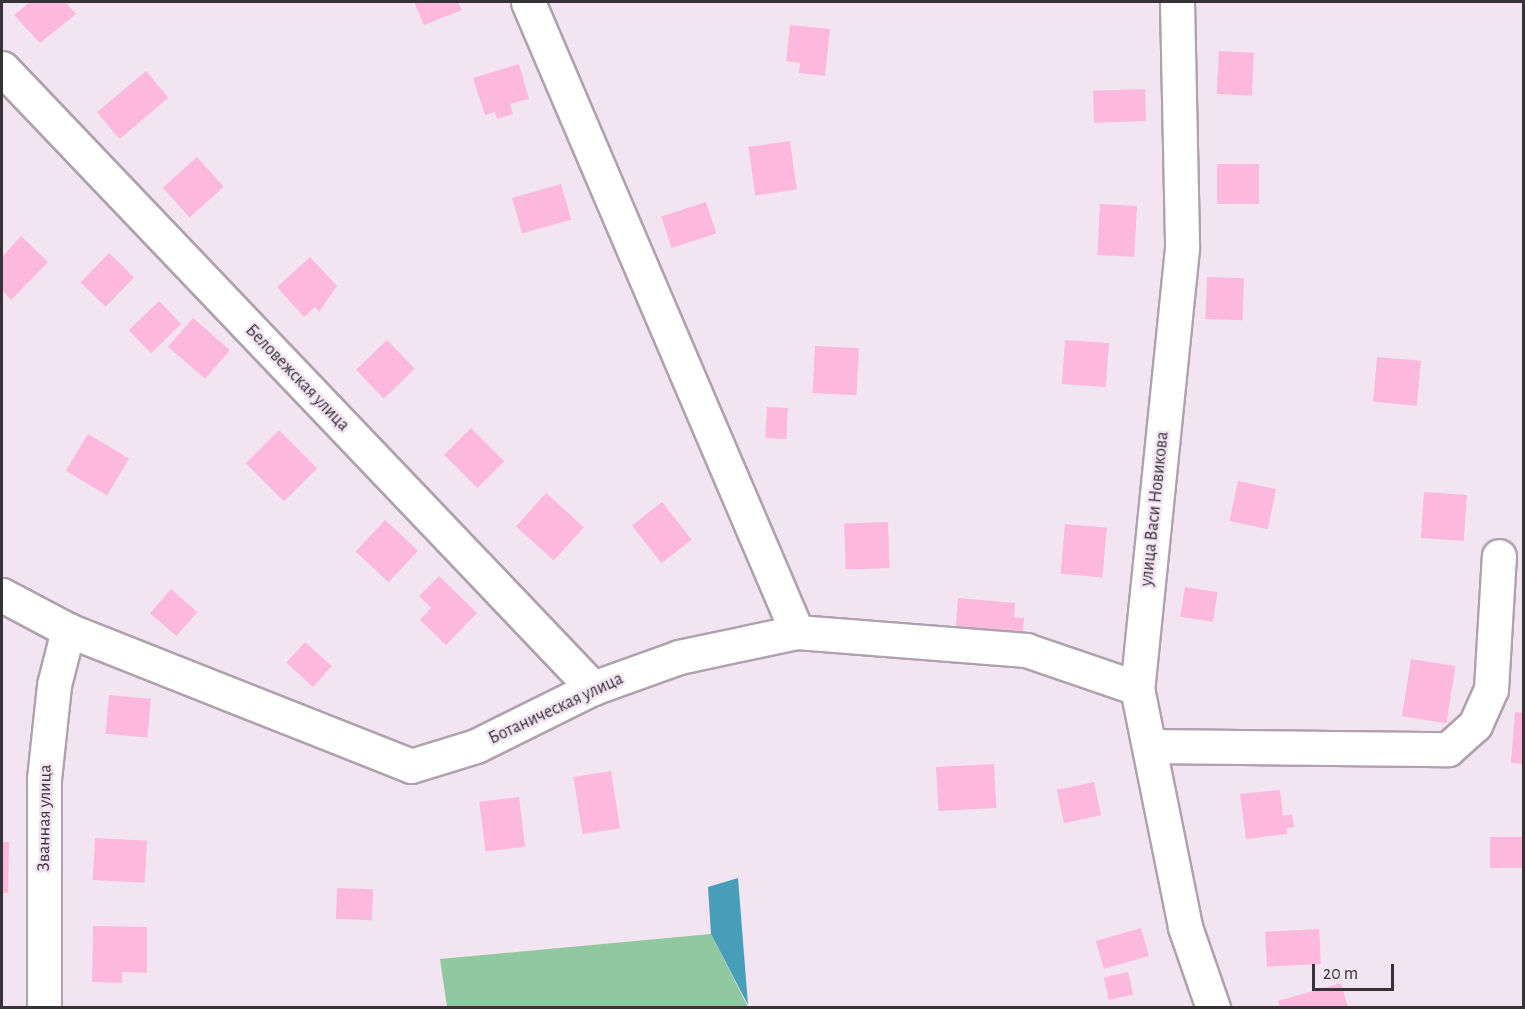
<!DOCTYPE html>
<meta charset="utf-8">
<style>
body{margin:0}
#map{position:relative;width:1525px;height:1009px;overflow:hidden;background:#f2e4f1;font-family:"Alegreya Sans",sans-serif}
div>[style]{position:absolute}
.green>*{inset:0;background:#90c89f}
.water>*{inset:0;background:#479eb9}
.building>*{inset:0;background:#fcb8dd;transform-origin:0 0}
.roads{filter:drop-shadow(2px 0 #afa2ae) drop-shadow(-2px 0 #afa2ae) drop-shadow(0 2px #afa2ae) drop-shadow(0 -2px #afa2ae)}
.minor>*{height:33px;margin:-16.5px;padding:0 16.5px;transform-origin:16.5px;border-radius:16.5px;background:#fff}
span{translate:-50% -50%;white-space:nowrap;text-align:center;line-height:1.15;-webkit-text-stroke:5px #f2e4f1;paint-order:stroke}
.street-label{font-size:18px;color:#373237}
.frame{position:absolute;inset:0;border:3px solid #373237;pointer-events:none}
.scale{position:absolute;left:1312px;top:964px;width:82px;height:27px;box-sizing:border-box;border:3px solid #373237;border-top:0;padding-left:8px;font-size:18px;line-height:21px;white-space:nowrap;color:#373237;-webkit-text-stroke:4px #f2e4f1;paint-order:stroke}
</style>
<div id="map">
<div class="green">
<div style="clip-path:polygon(711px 934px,748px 1007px,447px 1007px,440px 959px)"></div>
</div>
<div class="water">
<div style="clip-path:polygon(738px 878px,748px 1005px,711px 934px,708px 887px)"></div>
</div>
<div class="building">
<div style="clip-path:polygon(30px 2px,65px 2px,76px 14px,40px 43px,14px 15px)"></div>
<div style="clip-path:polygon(414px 2px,458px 2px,462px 10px,424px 25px)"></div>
<div style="clip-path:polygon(790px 25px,830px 29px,825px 76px,799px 73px,800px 63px,786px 61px)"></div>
<div style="left:1219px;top:51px;width:35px;height:43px;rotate:3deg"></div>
<div style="clip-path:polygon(519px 64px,529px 99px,510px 104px,513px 114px,497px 119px,495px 112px,485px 115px,473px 78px)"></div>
<div style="left:146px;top:71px;width:35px;height:64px;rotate:50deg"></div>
<div style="left:1145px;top:89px;width:32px;height:52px;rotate:88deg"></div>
<div style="left:790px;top:141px;width:49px;height:42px;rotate:82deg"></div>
<div style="left:197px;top:157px;width:40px;height:46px;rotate:48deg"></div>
<div style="left:1217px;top:164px;width:42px;height:40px"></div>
<div style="left:561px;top:184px;width:37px;height:51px;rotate:74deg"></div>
<div style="left:706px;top:202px;width:33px;height:47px;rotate:72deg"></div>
<div style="left:1100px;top:204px;width:37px;height:51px;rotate:3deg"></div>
<div style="clip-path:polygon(21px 236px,48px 262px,11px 300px,2px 290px,2px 257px)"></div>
<div style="left:109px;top:253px;width:35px;height:41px;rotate:44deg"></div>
<div style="clip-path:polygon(310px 257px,337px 286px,319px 312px,315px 307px,304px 317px,277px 287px)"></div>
<div style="left:1207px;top:277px;width:37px;height:42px;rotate:2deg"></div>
<div style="left:159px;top:301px;width:32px;height:42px;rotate:46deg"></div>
<div style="left:193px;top:318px;width:49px;height:38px;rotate:41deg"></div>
<div style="left:387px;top:340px;width:40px;height:43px;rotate:46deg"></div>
<div style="left:1065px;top:340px;width:44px;height:44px;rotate:4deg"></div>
<div style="left:815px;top:346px;width:44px;height:47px;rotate:3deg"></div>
<div style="left:1377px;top:357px;width:44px;height:45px;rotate:5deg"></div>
<div style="left:767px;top:407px;width:21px;height:31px;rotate:3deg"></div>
<div style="left:471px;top:428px;width:47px;height:38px;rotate:45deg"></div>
<div style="left:279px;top:430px;width:54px;height:47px;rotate:45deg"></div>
<div style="left:88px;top:434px;width:48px;height:43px;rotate:31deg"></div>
<div style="left:1238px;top:481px;width:39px;height:41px;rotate:12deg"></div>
<div style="left:1424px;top:492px;width:43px;height:46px;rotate:4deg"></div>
<div style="left:546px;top:493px;width:51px;height:45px;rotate:42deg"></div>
<div style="left:662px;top:502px;width:48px;height:38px;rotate:52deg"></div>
<div style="left:385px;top:520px;width:45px;height:43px;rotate:43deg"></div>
<div style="left:888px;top:522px;width:46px;height:44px;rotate:88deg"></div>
<div style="left:1065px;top:524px;width:42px;height:50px;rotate:5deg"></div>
<div style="clip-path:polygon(439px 576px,477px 613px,446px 645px,420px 620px,431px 608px,419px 596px)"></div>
<div style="left:1185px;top:587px;width:33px;height:30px;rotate:9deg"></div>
<div style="left:171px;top:589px;width:35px;height:32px;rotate:41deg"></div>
<div style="clip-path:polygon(958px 598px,1015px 603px,1014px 617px,1024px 618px,1022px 645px,955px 640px)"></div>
<div style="left:305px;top:642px;width:36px;height:28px;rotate:42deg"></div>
<div style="left:1411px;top:659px;width:45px;height:58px;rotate:9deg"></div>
<div style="left:109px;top:695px;width:42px;height:39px;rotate:5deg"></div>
<div style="clip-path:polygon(1515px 712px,1524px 713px,1524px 764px,1511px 763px)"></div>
<div style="left:994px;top:764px;width:44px;height:58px;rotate:87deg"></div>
<div style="left:611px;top:771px;width:58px;height:38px;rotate:81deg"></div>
<div style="left:1094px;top:782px;width:34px;height:38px;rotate:78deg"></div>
<div style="clip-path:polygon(1280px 790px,1283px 816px,1292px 814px,1294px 827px,1287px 828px,1287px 834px,1246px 839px,1240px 794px)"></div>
<div style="left:519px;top:797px;width:50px;height:40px;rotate:83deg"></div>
<div style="left:1490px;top:837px;width:34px;height:31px"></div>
<div style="left:95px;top:838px;width:52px;height:42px;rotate:3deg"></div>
<div style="clip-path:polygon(2px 842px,9px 842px,8px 893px,2px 893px)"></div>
<div style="left:337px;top:888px;width:36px;height:31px;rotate:2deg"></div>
<div style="clip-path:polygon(93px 926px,147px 927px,147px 973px,122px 972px,122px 983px,92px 982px)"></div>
<div style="left:1141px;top:928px;width:29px;height:47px;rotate:74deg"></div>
<div style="left:1319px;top:929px;width:35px;height:54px;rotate:87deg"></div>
<div style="left:1128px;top:972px;width:23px;height:25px;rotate:77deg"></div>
<div style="clip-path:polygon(1341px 983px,1348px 1008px,1280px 1008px,1278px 1001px)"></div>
</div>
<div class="roads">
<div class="minor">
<div style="left:528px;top:2px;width:685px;rotate:66.88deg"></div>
<div style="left:1177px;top:2px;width:246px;rotate:88.8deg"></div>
<div style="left:1182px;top:248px;width:442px;rotate:95.8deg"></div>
<div style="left:1137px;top:688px;width:244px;rotate:78.6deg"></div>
<div style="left:1185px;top:927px;width:86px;rotate:70.9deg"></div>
<div style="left:2px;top:68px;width:857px;rotate:46.37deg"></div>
<div style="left:2px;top:595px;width:75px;rotate:27.9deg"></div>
<div style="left:68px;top:630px;width:369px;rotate:21.6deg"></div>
<div style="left:411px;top:766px;width:68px;rotate:-17.1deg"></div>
<div style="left:476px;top:746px;width:131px;rotate:-26.4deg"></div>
<div style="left:593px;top:688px;width:91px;rotate:-19.8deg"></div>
<div style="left:679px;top:657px;width:121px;rotate:-12deg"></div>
<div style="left:797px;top:632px;width:230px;rotate:4.5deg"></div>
<div style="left:1026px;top:650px;width:117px;rotate:18.9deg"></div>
<div style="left:1149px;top:746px;width:299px;rotate:0.6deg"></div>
<div style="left:1448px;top:749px;width:36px;rotate:-42deg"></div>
<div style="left:1475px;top:725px;width:39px;rotate:-66deg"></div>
<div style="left:1491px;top:689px;width:133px;rotate:-86.6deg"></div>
<div style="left:44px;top:1008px;width:229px;rotate:-90deg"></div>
<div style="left:44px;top:779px;width:95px;rotate:-83.9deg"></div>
<div style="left:54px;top:685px;width:57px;rotate:-75.7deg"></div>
</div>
</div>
<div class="street-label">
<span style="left:297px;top:378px;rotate:46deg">Беловежская улица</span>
<span style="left:1155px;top:509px;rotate:-84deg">улица Васи Новикова</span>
<span style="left:556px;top:709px;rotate:-25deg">Ботаническая улица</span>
<span style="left:45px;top:818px;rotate:-89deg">Званная улица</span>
</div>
<div class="frame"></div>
<div class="scale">20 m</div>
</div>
